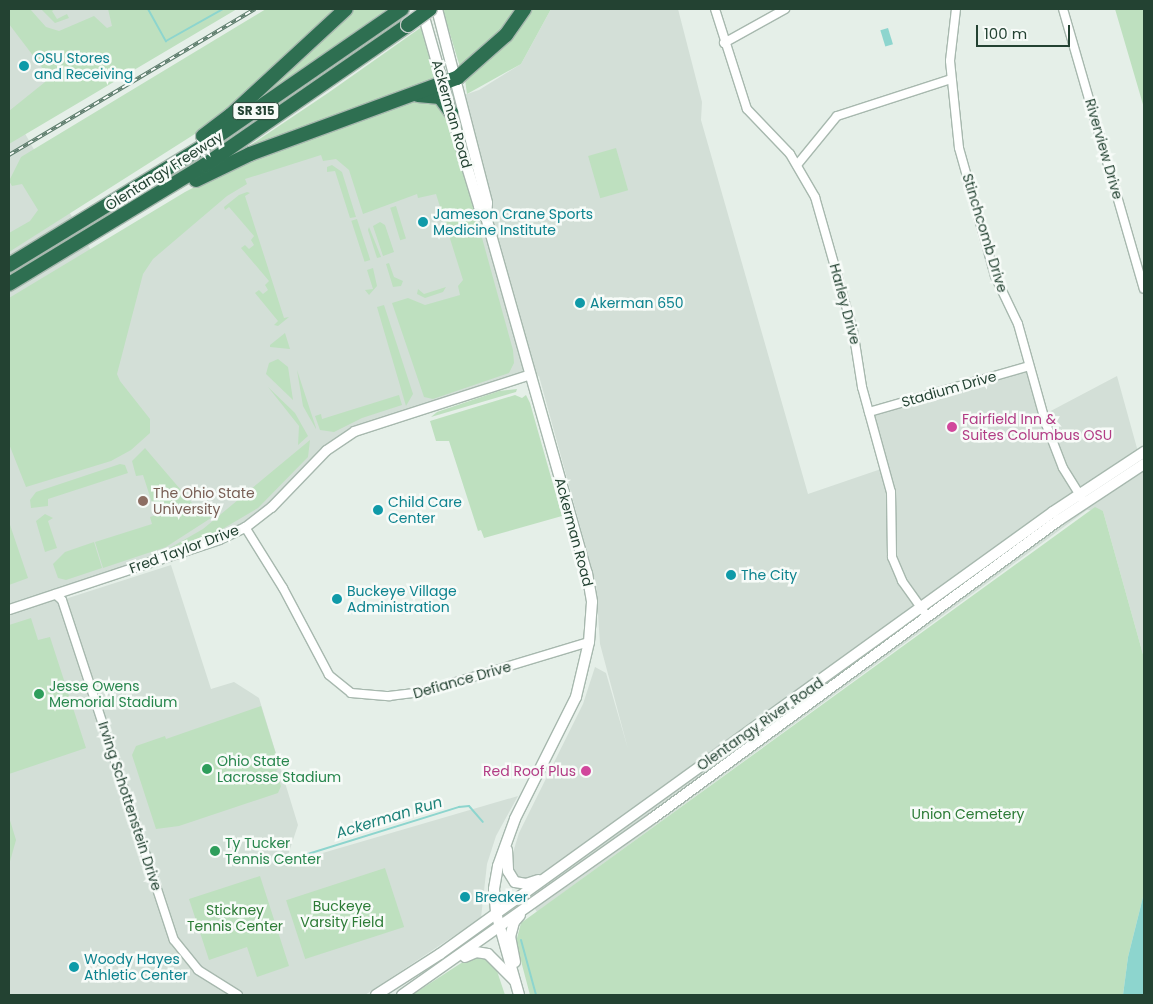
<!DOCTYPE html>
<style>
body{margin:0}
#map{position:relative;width:1153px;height:1004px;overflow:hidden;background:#e5efe8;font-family:Poppins,sans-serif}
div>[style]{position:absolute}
.built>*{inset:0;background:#d3dfd7}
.green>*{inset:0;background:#bee0bf;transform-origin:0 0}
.water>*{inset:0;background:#8dd5ce;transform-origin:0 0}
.stream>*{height:2px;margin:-1px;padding:0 1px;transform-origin:1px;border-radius:1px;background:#8dd5ce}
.roads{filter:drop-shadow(1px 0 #a7b8ae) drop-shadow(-1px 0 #a7b8ae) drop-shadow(0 1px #a7b8ae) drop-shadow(0 -1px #a7b8ae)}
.minor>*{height:8px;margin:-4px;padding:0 4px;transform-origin:4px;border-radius:4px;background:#fff}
.tertiary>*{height:9px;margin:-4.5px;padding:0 4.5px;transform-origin:4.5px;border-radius:4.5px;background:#fff}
.secondary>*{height:10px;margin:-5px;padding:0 5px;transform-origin:5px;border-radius:5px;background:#fff}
.motorway>*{height:14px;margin:-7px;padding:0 7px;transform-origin:7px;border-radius:7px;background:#2e6f51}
.rail>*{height:4px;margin-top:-2px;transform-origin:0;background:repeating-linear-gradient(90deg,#f7fbf8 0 5.5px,#5e7d6d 0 11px);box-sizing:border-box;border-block:1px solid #5e7d6d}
.bridges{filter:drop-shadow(1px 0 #c1cac6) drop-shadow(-1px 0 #c1cac6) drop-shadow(0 1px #c1cac6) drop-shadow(0 -1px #c1cac6)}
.motorway-bridge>*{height:14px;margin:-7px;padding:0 7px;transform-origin:7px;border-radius:7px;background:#2e6f51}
.dots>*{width:14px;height:14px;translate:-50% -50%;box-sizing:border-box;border:2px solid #f7fbf8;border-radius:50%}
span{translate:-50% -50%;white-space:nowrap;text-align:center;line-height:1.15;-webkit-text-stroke:5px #f7fbf8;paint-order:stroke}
.shield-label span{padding:1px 4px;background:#f7fbf8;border:1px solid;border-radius:4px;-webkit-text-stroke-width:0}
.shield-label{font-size:12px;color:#234232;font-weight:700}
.culture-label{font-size:14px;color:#0d838f}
.left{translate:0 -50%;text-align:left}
.street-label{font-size:14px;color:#234232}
.hotel-label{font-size:14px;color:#b23c85}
.right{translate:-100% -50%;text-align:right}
.education-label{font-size:14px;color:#785e54}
.leisure-label{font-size:14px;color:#27864d}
.park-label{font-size:14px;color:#2c7b36}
.water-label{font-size:15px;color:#1b8178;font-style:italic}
.frame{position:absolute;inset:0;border:10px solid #234232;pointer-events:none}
.scale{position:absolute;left:976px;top:25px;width:94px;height:22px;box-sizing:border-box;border:2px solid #234232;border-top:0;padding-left:6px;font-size:15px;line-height:18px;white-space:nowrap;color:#234232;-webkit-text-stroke:4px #f7fbf8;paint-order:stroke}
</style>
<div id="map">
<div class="built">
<div style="clip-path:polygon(9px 9px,163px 9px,23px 130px,98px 263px,280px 157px,479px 90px,521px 64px,551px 9px,678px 9px,702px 102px,701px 120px,808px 494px,884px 468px,869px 412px,1029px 366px,1045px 414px,1117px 376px,1140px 459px,1144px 457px,1144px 658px,1103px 511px,1087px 510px,537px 912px,514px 878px,511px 859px,519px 833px,583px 704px,595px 667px,606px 673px,628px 749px,600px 644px,596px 584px,539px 376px,530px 374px,354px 431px,245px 527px,55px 594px,62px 600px,171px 565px,211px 689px,234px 682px,259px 698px,298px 825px,285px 864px,518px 796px,496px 836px,487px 864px,481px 918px,365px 995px,9px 995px)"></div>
</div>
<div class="green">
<div style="clip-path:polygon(9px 9px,30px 9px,46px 27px,59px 31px,94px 16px,107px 28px,112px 26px,108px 9px,237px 9px,9px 144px,9px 111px,50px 78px,9px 24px)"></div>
<div style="clip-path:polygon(41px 9px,55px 9px,52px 11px,57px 19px,67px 14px,69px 18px,55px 23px)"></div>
<div style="clip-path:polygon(266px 9px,340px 9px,209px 125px,9px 252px,9px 233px,30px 221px,38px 210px,22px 184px,12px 186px,9px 181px,21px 157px)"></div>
<div style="clip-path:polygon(353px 9px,387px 9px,251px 105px,346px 14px)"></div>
<div style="clip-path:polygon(446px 9px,520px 9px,507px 27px,460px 67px,443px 11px)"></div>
<div style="clip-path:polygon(529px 9px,551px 9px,521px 64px,467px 94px,465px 80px,504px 47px)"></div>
<div style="clip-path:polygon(1115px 9px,1144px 9px,1144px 108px,1137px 84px)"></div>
<div style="clip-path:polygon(423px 26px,438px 79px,249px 146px,328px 93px)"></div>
<div style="clip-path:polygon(423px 96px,438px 98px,450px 122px,513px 350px,514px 363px,509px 373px,433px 399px,424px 397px,392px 303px,408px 298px,425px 305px,460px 295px,458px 286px,463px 280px,436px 194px,418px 198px,417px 194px,363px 214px,349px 170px,336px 159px,323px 161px,321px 155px,245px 179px,247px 184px,227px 196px,153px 259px,143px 274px,117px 374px,120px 381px,150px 419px,150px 433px,131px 450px,111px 461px,26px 487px,9px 444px,9px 298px,185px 192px,239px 164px)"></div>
<div style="left:616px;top:148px;width:44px;height:29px;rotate:74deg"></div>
<div style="clip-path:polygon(332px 165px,342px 172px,356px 217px,350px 218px,335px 171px,327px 172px,327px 167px)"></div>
<div style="clip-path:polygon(247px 192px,250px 193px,245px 196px,284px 318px,289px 317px,278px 326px,274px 325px,278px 321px,255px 293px,259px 290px,263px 294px,268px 290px,265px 285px,269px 281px,241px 248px,245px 245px,249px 249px,254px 245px,251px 240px,254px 236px,229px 207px,225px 210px,224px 207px,239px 195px)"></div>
<div style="left:396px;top:206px;width:34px;height:6px;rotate:73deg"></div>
<div style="left:357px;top:219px;width:43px;height:6px;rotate:72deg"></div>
<div style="clip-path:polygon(380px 222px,385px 225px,394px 252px,383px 256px,373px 226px)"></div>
<div style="clip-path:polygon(369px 227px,381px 257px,377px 258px,368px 230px)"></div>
<div style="clip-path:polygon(389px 263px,394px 277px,403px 281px,401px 286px,393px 287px,386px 264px)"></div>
<div style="clip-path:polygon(373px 268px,377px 286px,369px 295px,365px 290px,373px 289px,367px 270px)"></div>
<div style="clip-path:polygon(446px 287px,443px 292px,425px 298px,417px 294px,418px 289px,424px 294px)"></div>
<div style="clip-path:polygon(384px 305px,413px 394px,406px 406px,377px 307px)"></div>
<div style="clip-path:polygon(285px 333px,290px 349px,270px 347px,270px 345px)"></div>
<div style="clip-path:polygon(278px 359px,288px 367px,293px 400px,266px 374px,269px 363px)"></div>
<div style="clip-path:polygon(297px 370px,316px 428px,316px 429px,303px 406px)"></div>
<div style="clip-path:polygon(268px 387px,295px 413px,308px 436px,298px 445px,299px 426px)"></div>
<div style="clip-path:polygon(517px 389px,516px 392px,431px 417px,437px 412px,499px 391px)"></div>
<div style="clip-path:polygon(399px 395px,402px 405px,362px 418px,334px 432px,320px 430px,315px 416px,321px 414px,322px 419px)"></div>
<div style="clip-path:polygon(515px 395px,522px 398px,526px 395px,530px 403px,562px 516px,484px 538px,481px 530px,478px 531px,449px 441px,436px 441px,430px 421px)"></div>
<div style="clip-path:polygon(310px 440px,308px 457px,258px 508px,219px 531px,168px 549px,203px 529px)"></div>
<div style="clip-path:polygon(145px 448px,204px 517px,208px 514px,211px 518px,166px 547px,103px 568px,95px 542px,152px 524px,150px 517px,156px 515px,143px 475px,136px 476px,132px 461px)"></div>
<div style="clip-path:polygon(120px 464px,125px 465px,128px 473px,48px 499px,48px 506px,31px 508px,30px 500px,36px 492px)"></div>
<div style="clip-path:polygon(1095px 507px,1103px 511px,1144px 658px,1144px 893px,1128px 957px,1123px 995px,530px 995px,516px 942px,521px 923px)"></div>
<div style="clip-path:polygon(45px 514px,53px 518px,48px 521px,57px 548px,45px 552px,36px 521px)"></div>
<div style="clip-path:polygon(9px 522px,28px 578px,9px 585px)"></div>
<div style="clip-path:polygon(94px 542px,102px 568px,66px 580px,58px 578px,53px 564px,65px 552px)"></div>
<div style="clip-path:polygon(31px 618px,38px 640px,50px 637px,86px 748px,9px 774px,9px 625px)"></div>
<div style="clip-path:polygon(261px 706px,280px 767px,276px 771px,281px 786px,278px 793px,179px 826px,156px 829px,132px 755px,136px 746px,165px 736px,166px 739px)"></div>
<div style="clip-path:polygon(9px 817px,16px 840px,9px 865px)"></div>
<div style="left:385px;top:868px;width:62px;height:104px;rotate:72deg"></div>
<div style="clip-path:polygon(260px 876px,289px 966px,257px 977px,247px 947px,209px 960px,189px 899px)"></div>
<div style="clip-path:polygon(472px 956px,486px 959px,496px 968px,505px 995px,412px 995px)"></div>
</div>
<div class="water">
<div style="left:888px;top:28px;width:17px;height:8px;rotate:73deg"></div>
<div style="clip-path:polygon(1144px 893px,1144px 995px,1123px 995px,1128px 957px)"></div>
</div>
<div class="stream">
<div style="left:148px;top:9px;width:37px;rotate:61deg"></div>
<div style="left:166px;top:41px;width:65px;rotate:-29.3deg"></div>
<div style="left:295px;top:858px;width:172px;rotate:-17.3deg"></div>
<div style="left:459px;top:807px;width:10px;rotate:-6deg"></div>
<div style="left:469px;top:806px;width:21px;rotate:49deg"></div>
<div style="left:521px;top:940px;width:57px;rotate:74.7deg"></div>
</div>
<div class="roads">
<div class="minor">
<div style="left:715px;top:9px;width:105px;rotate:72.3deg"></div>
<div style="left:747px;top:109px;width:62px;rotate:46.3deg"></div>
<div style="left:790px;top:154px;width:50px;rotate:59.8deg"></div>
<div style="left:815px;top:197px;width:138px;rotate:74.1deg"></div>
<div style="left:853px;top:330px;width:58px;rotate:81deg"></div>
<div style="left:862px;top:387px;width:109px;rotate:74.6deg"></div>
<div style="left:891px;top:492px;width:65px;rotate:89.1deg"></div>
<div style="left:892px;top:557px;width:26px;rotate:67deg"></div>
<div style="left:902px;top:581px;width:43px;rotate:54.5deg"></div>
<div style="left:956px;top:9px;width:52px;rotate:96.6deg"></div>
<div style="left:950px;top:61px;width:87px;rotate:84.1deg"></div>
<div style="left:959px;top:148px;width:133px;rotate:74.3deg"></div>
<div style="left:995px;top:276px;width:53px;rotate:64.4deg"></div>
<div style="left:1018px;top:324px;width:104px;rotate:74.4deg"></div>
<div style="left:1046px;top:424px;width:47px;rotate:68.9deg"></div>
<div style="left:1063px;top:468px;width:36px;rotate:58deg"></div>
<div style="left:1063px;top:9px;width:291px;rotate:73.9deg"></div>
<div style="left:724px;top:43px;width:70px;rotate:-29.1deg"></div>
<div style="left:797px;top:165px;width:63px;rotate:-50.8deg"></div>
<div style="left:837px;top:116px;width:120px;rotate:-18deg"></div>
<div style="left:869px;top:412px;width:166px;rotate:-16deg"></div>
<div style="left:245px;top:527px;width:72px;rotate:58.1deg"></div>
<div style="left:283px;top:588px;width:98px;rotate:62.1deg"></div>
<div style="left:329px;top:675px;width:28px;rotate:39deg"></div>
<div style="left:351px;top:693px;width:38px;rotate:5deg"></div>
<div style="left:389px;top:696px;width:34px;rotate:-7deg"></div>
<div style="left:423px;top:692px;width:173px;rotate:-16.8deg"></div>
<div style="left:55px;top:594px;width:9px;rotate:41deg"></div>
<div style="left:62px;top:600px;width:358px;rotate:71.8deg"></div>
<div style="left:174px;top:940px;width:38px;rotate:51deg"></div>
<div style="left:198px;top:970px;width:47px;rotate:32deg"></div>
</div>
<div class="tertiary">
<div style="left:9px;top:609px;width:221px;rotate:-18.4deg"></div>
<div style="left:219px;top:539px;width:29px;rotate:-25deg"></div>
<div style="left:245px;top:527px;width:33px;rotate:-38deg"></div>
<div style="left:271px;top:507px;width:79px;rotate:-46deg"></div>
<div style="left:326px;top:450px;width:34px;rotate:-34deg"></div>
<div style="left:354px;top:431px;width:185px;rotate:-17.9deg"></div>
</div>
<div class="secondary">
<div style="left:437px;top:9px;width:200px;rotate:75.5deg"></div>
<div style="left:487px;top:203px;width:14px;rotate:94deg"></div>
<div style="left:422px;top:10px;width:142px;rotate:74.1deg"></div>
<div style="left:461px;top:147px;width:62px;rotate:73deg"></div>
<div style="left:479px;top:206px;width:13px;rotate:58deg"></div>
<div style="left:486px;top:217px;width:370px;rotate:74.2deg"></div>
<div style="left:587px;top:573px;width:29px;rotate:80deg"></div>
<div style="left:592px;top:602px;width:40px;rotate:94.3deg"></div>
<div style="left:589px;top:642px;width:57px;rotate:103.3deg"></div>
<div style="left:576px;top:697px;width:136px;rotate:116.6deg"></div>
<div style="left:515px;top:819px;width:50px;rotate:109.9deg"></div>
<div style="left:498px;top:866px;width:23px;rotate:100deg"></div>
<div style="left:494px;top:889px;width:24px;rotate:85deg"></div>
<div style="left:496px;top:913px;width:85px;rotate:74.3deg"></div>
<div style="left:507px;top:850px;width:21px;rotate:87deg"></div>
<div style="left:508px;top:871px;width:13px;rotate:58deg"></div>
<div style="left:515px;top:882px;width:11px;rotate:10deg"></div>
<div style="left:526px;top:884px;width:13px;rotate:-18deg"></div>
<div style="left:465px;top:957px;width:12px;rotate:-24deg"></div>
<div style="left:476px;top:952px;width:12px;rotate:9deg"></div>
<div style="left:488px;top:954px;width:37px;rotate:45deg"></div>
<div style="left:515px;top:962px;width:25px;rotate:-101deg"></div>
<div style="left:510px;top:937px;width:16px;rotate:-75deg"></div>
<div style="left:514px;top:922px;width:9px;rotate:-49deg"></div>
<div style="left:376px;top:995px;width:76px;rotate:-32.6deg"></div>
<div style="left:440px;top:954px;width:756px;rotate:-35.79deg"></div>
<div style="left:1053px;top:512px;width:109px;rotate:-33.4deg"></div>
<div style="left:402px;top:995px;width:307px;rotate:-35.2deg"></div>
<div style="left:653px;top:818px;width:504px;rotate:-36.28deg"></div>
<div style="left:1059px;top:520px;width:102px;rotate:-33.4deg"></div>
</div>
<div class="motorway">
<div style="left:418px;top:95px;width:22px;rotate:5deg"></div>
<div style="left:440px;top:97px;width:19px;rotate:54deg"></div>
<div style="left:203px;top:136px;width:35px;rotate:-37deg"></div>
<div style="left:231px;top:115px;width:156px;rotate:-42.7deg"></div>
<div style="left:196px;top:180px;width:60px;rotate:-25.7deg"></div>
<div style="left:250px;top:154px;width:221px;rotate:-20.2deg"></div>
<div style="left:457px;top:78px;width:65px;rotate:-41.3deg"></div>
<div style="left:506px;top:35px;width:32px;rotate:-55deg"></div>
<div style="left:9px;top:265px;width:219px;rotate:-31.4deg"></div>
<div style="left:196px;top:151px;width:250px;rotate:-34.6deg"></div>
<div style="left:9px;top:284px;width:229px;rotate:-31.3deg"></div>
<div style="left:205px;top:165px;width:247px;rotate:-34.6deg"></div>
</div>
</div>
<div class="rail">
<div style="left:9px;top:155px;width:286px;rotate:-30.7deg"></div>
</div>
<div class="bridges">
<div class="motorway-bridge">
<div style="left:408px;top:25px;width:27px;rotate:-36deg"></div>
</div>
</div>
<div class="dots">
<div style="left:24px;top:66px;background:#0f9aa8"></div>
<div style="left:423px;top:222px;background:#0f9aa8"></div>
<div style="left:580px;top:303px;background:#0f9aa8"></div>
<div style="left:952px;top:427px;background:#d1479c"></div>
<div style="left:143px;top:501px;background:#8d6e63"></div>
<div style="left:378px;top:510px;background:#0f9aa8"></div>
<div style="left:731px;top:575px;background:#0f9aa8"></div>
<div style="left:337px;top:599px;background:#0f9aa8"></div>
<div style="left:39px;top:694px;background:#2e9e5b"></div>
<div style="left:207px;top:769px;background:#2e9e5b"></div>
<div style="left:586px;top:771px;background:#d1479c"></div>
<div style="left:215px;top:851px;background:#2e9e5b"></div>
<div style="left:465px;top:897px;background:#0f9aa8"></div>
<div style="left:74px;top:967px;background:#0f9aa8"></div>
</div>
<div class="shield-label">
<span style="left:256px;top:111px">SR 315</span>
</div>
<div class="culture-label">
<span class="left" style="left:34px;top:66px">OSU Stores<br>and Receiving</span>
<span class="left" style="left:433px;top:222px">Jameson Crane Sports<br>Medicine Institute</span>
<span class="left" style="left:590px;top:303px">Akerman 650</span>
<span class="left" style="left:388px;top:510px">Child Care<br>Center</span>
<span class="left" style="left:741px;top:575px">The City</span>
<span class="left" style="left:347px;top:599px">Buckeye Village<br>Administration</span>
<span class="left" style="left:475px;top:897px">Breaker</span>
<span class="left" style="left:84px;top:967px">Woody Hayes<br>Athletic Center</span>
</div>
<div class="street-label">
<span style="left:452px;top:114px;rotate:74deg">Ackerman Road</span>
<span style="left:1104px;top:149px;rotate:74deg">Riverview Drive</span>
<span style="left:164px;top:171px;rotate:-32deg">Olentangy Freeway</span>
<span style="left:985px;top:233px;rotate:73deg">Stinchcomb Drive</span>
<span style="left:845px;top:304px;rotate:75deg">Harley Drive</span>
<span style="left:949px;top:389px;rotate:-16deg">Stadium Drive</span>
<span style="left:574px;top:532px;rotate:75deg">Ackerman Road</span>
<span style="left:184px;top:549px;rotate:-20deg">Fred Taylor Drive</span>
<span style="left:462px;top:680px;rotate:-16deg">Defiance Drive</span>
<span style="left:760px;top:724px;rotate:-35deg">Olentangy River Road</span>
<span style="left:130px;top:806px;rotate:72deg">Irving Schottenstein Drive</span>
</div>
<div class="hotel-label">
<span class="left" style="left:962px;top:427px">Fairfield Inn &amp;<br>Suites Columbus OSU</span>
<span class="right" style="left:576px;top:771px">Red Roof Plus</span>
</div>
<div class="education-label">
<span class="left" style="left:153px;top:501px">The Ohio State<br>University</span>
</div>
<div class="leisure-label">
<span class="left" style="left:49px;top:694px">Jesse Owens<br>Memorial Stadium</span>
<span class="left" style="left:217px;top:769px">Ohio State<br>Lacrosse Stadium</span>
<span class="left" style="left:225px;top:851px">Ty Tucker<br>Tennis Center</span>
</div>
<div class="park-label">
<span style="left:968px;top:814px">Union Cemetery</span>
<span style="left:342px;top:914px">Buckeye<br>Varsity Field</span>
<span style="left:235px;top:918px">Stickney<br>Tennis Center</span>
</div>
<div class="water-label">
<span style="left:389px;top:817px;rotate:-17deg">Ackerman Run</span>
</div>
<div class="frame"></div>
<div class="scale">100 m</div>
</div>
